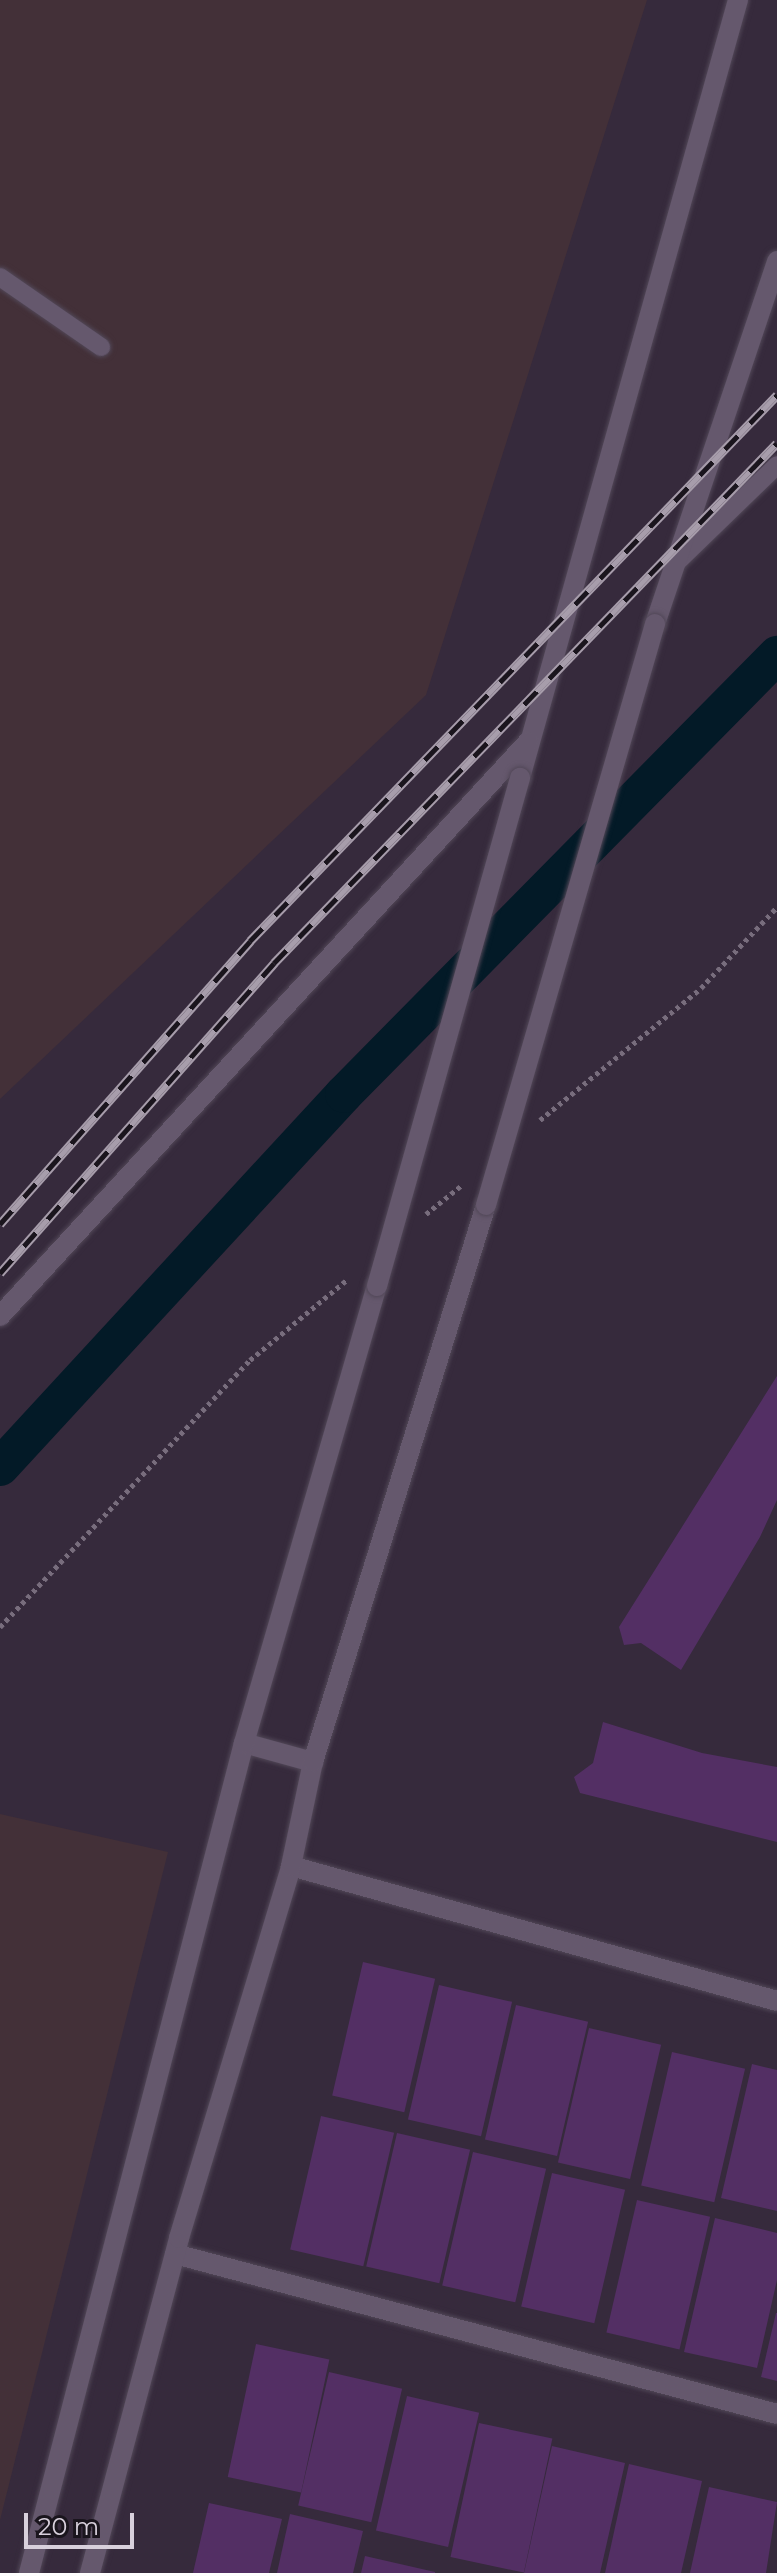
<!DOCTYPE html>
<html>
<head>
<meta charset="utf-8">
<style>
	body { margin:0 }
	#map { position:relative; width:777px; height:2573px; overflow:hidden; background:#362a3c; font-family:Montserrat,sans-serif }
	div>[style] { position:absolute }
	[style*='--x'] { left:calc(var(--x)*1px); top:calc(var(--y)*1px); width:calc(var(--w)*1px); rotate:calc(var(--a)*1deg) }
	.industrial>* { inset:0; background:#433038 }
	.canal>* { height:38px; margin:-19px; padding:0 19px; transform-origin:19px; border-radius:19px; background:#031a27 }
	.building>* { inset:0; background:#532f64; transform-origin:0 0 }
	.path>* { height:5px; margin-top:-2.5px; transform-origin:0; background:repeating-linear-gradient(90deg,#786d7d 0 4px,transparent 0 8px) }
	.roads { filter:drop-shadow(0 0 2px #514757) drop-shadow(0 0 2px #514757) }
	.service>* { height:18px; margin:-9px; padding:0 9px; transform-origin:9px; border-radius:9px; background:#65586d }
	.minor>* { height:20px; margin:-10px; padding:0 10px; transform-origin:10px; border-radius:10px; background:#65586d }
	.tertiary>* { height:20px; margin:-10px; padding:0 10px; transform-origin:10px; border-radius:10px; background:#65586d }
	.rail>* { height:9px; margin-top:-4.5px; transform-origin:0; background:repeating-linear-gradient(90deg,#1a151d 0 18px,#a79dab 0 36px); box-sizing:border-box; border-block:2px solid #a79dab }
	.bridges { filter:drop-shadow(0 0 2px #514757) drop-shadow(0 0 2px #514757) }
	.tertiary-bridge>* { height:20px; margin:-10px; padding:0 10px; transform-origin:10px; border-radius:10px; background:#65586d }
	span { translate:-50% -50%; white-space:nowrap; text-align:center; line-height:1.15; -webkit-text-stroke:7px #1a151d; paint-order:stroke }
	.scale { position:absolute; left:24px; top:2513px; width:110px; height:36px; box-sizing:border-box; border:4px solid #d8d0dc; border-top:0; padding-left:10px; font-size:24px; line-height:28px; white-space:nowrap; color:#d8d0dc; -webkit-text-stroke:6px #1a151d; paint-order:stroke }
</style>
</head>
<body>
<div id="map">
	<div class="industrial">
		<i style="clip-path:polygon(0 0,647px 0,426px 695px,0 1099px)"></i>
		<i style="clip-path:polygon(0 1814px,168px 1852px,0 2520px)"></i>
	</div>
	<div class="canal">
		<i style="--x:0;--y:1467;--w:507;--a:-47.32"></i>
		<i style="--x:344;--y:1094;--w:617;--a:-45.39"></i>
	</div>
	<div class="building">
		<i style="clip-path:polygon(777px 1376px,777px 1500px,760px 1537px,681px 1670px,641px 1643px,624px 1645px,619px 1627px)"></i>
		<i style="clip-path:polygon(603px 1722px,702px 1753px,777px 1767px,777px 1842px,580px 1793px,574px 1777px,593px 1763px)"></i>
		<i style="left:363px;top:1962px;width:74px;height:137px;rotate:13deg"></i>
		<i style="left:439px;top:1985px;width:75px;height:138px;rotate:13deg"></i>
		<i style="left:516px;top:2005px;width:74px;height:138px;rotate:13deg"></i>
		<i style="left:589px;top:2028px;width:74px;height:138px;rotate:13deg"></i>
		<i style="left:672px;top:2052px;width:75px;height:137px;rotate:13deg"></i>
		<i style="clip-path:polygon(752px 2064px,777px 2070px,777px 2211px,721px 2198px)"></i>
		<i style="left:321px;top:2116px;width:75px;height:137px;rotate:13deg"></i>
		<i style="left:397px;top:2133px;width:75px;height:137px;rotate:13deg"></i>
		<i style="left:473px;top:2152px;width:75px;height:137px;rotate:13deg"></i>
		<i style="left:552px;top:2173px;width:75px;height:137px;rotate:13deg"></i>
		<i style="left:637px;top:2200px;width:75px;height:136px;rotate:13deg"></i>
		<i style="clip-path:polygon(715px 2218px,777px 2233px,777px 2280px,757px 2368px,684px 2352px)"></i>
		<i style="clip-path:polygon(776px 2313px,777px 2313px,777px 2381px,761px 2377px)"></i>
		<i style="left:256px;top:2344px;width:75px;height:136px;rotate:12deg"></i>
		<i style="left:329px;top:2372px;width:75px;height:137px;rotate:13deg"></i>
		<i style="left:407px;top:2396px;width:74px;height:138px;rotate:13deg"></i>
		<i style="left:479px;top:2423px;width:75px;height:137px;rotate:12deg"></i>
		<i style="clip-path:polygon(552px 2446px,625px 2463px,600px 2573px,524px 2573px)"></i>
		<i style="clip-path:polygon(629px 2464px,702px 2481px,681px 2573px,605px 2573px)"></i>
		<i style="clip-path:polygon(709px 2487px,777px 2502px,766px 2573px,690px 2573px)"></i>
		<i style="clip-path:polygon(209px 2503px,282px 2519px,269px 2573px,193px 2573px)"></i>
		<i style="clip-path:polygon(290px 2514px,363px 2531px,353px 2573px,277px 2573px)"></i>
		<i style="clip-path:polygon(365px 2556px,435px 2572px,435px 2573px,361px 2573px)"></i>
	</div>
	<div class="path">
		<i style="--x:540;--y:1120;--w:208;--a:-39.3"></i>
		<i style="--x:701;--y:988;--w:111;--a:-46.8"></i>
		<i style="--x:426;--y:1214;--w:46;--a:-38.9"></i>
		<i style="--x:0;--y:1627;--w:366;--a:-46.9"></i>
		<i style="--x:250;--y:1360;--w:127;--a:-39.6"></i>
	</div>
	<div class="roads">
		<div class="service">
			<i style="--x:0;--y:277;--w:123;--a:34.7"></i>
			<i style="--x:675;--y:564;--w:142;--a:-44.1"></i>
		</div>
		<div class="minor">
			<i style="--x:291;--y:1866;--w:504;--a:15.52"></i>
			<i style="--x:175;--y:2254;--w:623;--a:14.88"></i>
		</div>
		<div class="tertiary">
			<i style="--x:655;--y:624;--w:383;--a:-71.4"></i>
			<i style="--x:520;--y:778;--w:808;--a:-74.35"></i>
			<i style="--x:0;--y:1316;--w:780;--a:-47.39"></i>
			<i style="--x:244;--y:1743;--w:72;--a:15.4"></i>
			<i style="--x:29;--y:2573;--w:857;--a:-75.48"></i>
			<i style="--x:244;--y:1743;--w:476;--a:-73.8"></i>
			<i style="--x:90;--y:2573;--w:347;--a:-75.1"></i>
			<i style="--x:179;--y:2238;--w:388;--a:-73.2"></i>
			<i style="--x:291;--y:1866;--w:106;--a:-78.1"></i>
			<i style="--x:313;--y:1762;--w:583;--a:-72.75"></i>
		</div>
	</div>
	<div class="rail">
		<i style="--x:0;--y:1224;--w:378;--a:-48.5"></i>
		<i style="--x:250;--y:941;--w:759;--a:-46.01"></i>
		<i style="--x:0;--y:1273;--w:414;--a:-48.5"></i>
		<i style="--x:274;--y:963;--w:723;--a:-45.95"></i>
	</div>
	<div class="bridges">
		<div class="tertiary-bridge">
			<i style="--x:486;--y:1205;--w:605;--a:-73.78"></i>
			<i style="--x:377;--y:1286;--w:528;--a:-74.28"></i>
		</div>
	</div>
	<div class="scale">20 m</div>
</div>
</body>
</html>
